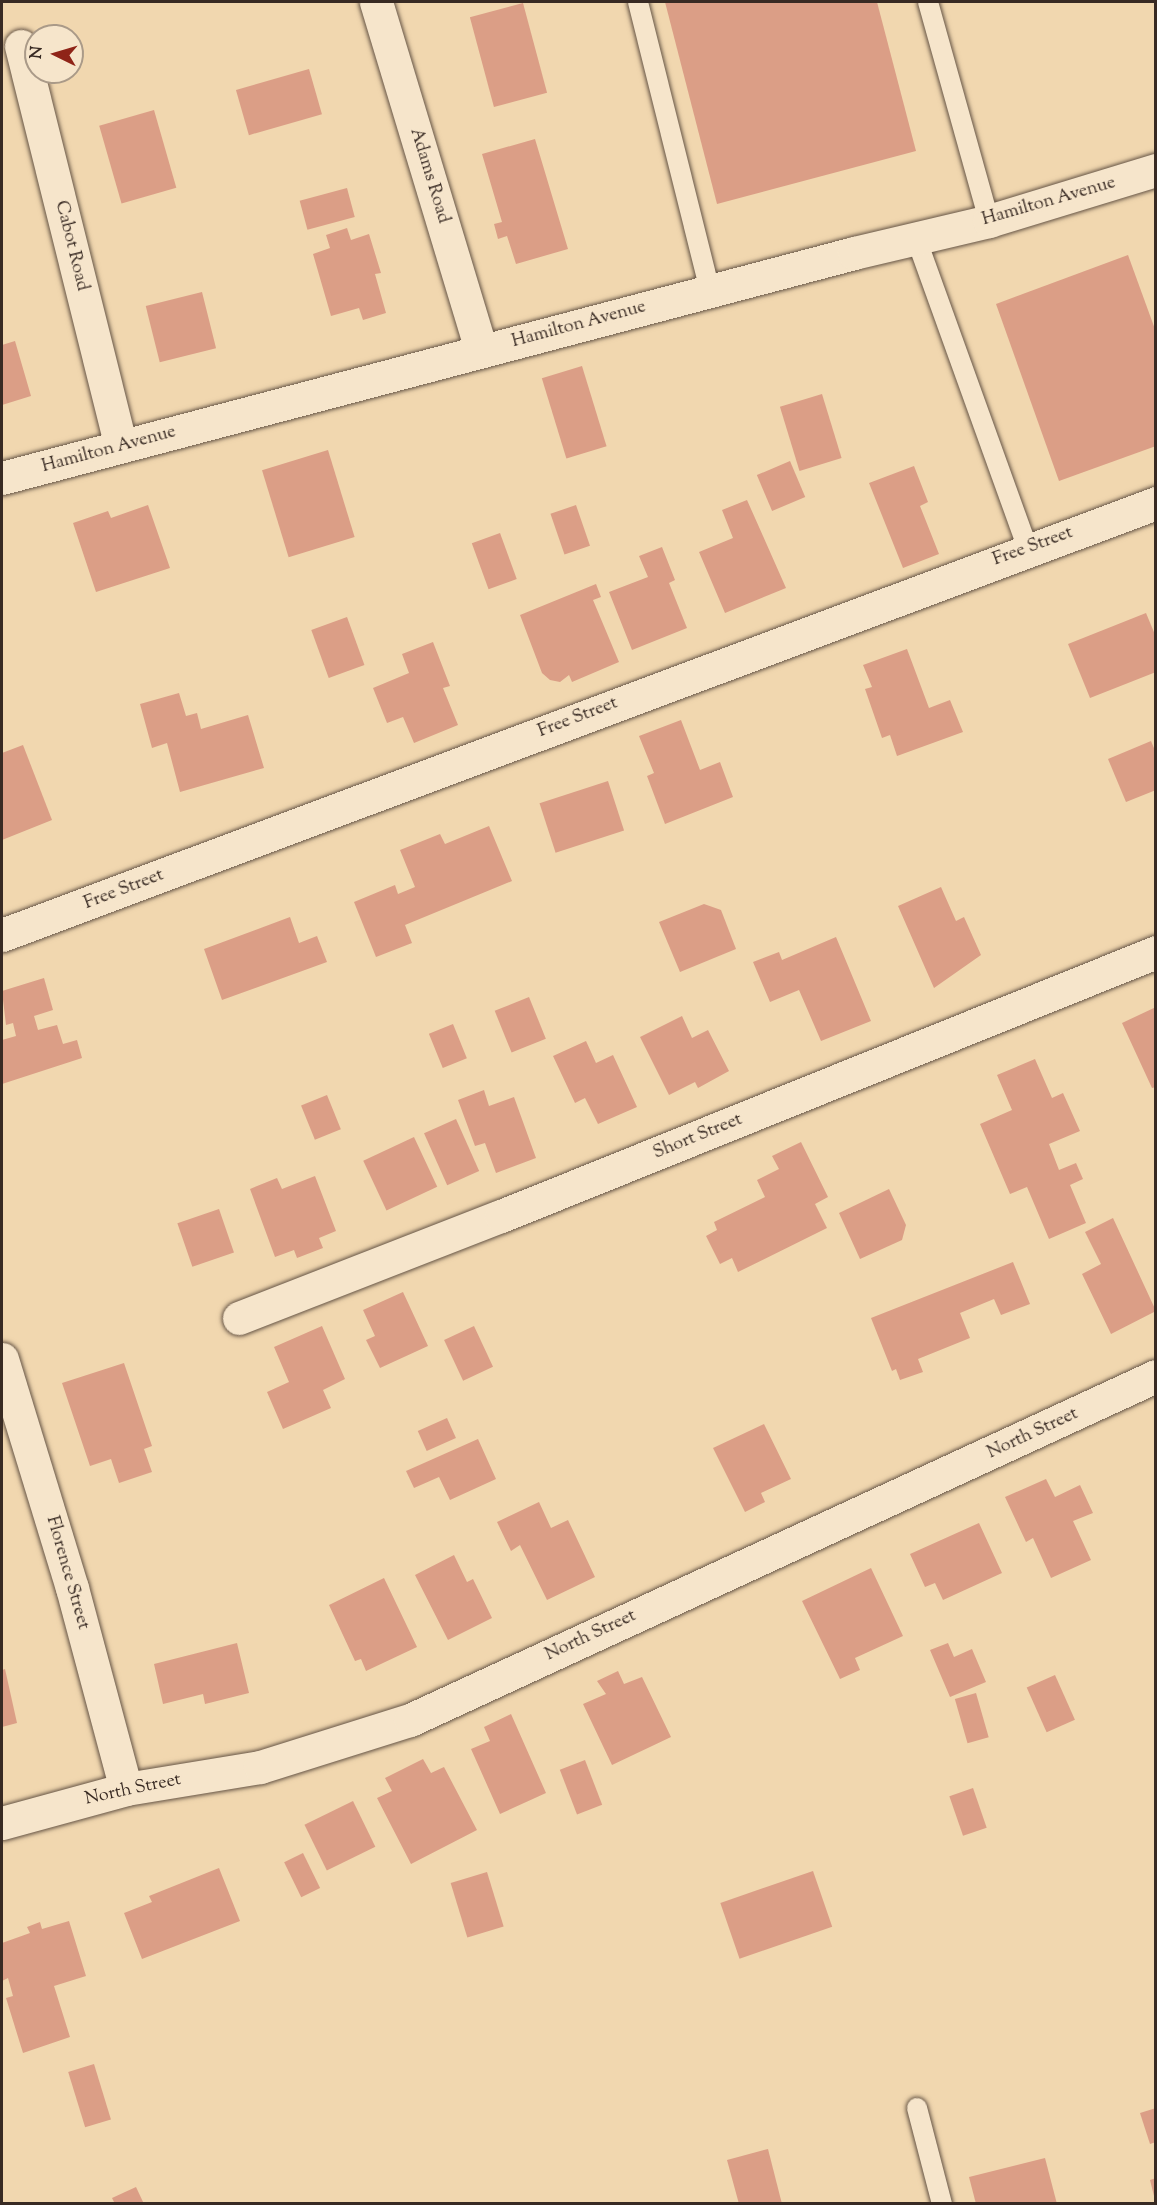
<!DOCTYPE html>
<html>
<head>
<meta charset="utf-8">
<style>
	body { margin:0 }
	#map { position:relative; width:1157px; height:2205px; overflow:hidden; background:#f1d7af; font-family:"Sorts Mill Goudy",serif }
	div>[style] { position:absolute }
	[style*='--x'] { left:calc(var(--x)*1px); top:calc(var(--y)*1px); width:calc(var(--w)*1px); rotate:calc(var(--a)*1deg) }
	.building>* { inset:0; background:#db9e86; transform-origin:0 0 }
	.roads { filter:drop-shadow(0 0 2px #665546) drop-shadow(0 0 2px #665546) }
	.lane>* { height:20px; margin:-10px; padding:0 10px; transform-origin:10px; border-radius:10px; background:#f6e5cb }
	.street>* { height:33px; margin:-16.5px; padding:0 16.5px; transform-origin:16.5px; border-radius:16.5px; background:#f6e5cb }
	span { translate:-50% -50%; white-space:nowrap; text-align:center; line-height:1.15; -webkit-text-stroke:4.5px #f6e5cb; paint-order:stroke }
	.street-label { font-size:18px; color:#382a23 }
	.frame { position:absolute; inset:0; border:3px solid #382a23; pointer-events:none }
	.north { position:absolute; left:24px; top:24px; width:60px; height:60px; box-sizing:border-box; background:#f6e5cb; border:2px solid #aa9a88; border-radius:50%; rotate:275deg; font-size:16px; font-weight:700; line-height:24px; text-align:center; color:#382a23 }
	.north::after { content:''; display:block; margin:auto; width:21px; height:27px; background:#8f2418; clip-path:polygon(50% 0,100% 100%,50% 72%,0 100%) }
</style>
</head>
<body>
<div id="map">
	<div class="building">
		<i style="clip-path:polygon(665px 2px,877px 2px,916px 151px,717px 204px)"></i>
		<i style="left:523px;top:3px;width:93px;height:55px;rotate:75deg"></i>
		<i style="left:309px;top:69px;width:47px;height:76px;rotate:74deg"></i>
		<i style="left:154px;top:110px;width:81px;height:57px;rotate:74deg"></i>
		<i style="clip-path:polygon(535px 139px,568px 249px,516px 264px,507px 236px,498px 239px,494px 224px,502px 222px,482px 154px)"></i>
		<i style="left:347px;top:188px;width:30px;height:49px;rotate:75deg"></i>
		<i style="clip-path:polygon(347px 228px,351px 240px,369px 234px,381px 273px,375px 274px,386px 313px,363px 320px,359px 308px,331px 316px,313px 254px,330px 248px,326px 235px)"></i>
		<i style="clip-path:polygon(1128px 255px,1156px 332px,1156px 446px,1059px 481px,996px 304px)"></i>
		<i style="left:202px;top:292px;width:58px;height:58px;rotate:76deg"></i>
		<i style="clip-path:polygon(15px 341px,31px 396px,2px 405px,2px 345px)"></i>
		<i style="left:582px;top:366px;width:84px;height:42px;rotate:73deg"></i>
		<i style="left:822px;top:394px;width:67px;height:44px;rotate:73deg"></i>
		<i style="left:328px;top:450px;width:91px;height:69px;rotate:73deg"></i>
		<i style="left:790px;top:461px;width:39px;height:36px;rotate:67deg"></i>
		<i style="clip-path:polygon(914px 466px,928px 502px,920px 506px,939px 554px,903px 568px,869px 483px)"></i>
		<i style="clip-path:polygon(747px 500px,786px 588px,725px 613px,699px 552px,733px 538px,722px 510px)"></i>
		<i style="clip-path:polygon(148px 505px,170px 568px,96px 592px,73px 523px,108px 511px,111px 518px)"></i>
		<i style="left:576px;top:505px;width:43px;height:27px;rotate:71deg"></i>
		<i style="left:500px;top:533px;width:49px;height:30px;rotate:70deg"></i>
		<i style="clip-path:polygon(662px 547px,675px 580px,669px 583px,687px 628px,632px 650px,609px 592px,648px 577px,639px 556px)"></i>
		<i style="clip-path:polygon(596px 584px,601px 597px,593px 600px,619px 662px,572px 682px,569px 675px,560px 682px,550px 680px,542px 673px,520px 615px)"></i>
		<i style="clip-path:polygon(1146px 613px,1156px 637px,1156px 672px,1090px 698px,1068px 644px)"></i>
		<i style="left:347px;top:617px;width:51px;height:38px;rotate:70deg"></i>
		<i style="clip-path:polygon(433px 642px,450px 686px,443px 688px,458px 725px,414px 743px,403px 717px,387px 723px,373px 688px,409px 673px,402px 654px)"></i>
		<i style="clip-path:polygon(907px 649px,929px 708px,950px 700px,963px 732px,897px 756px,890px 735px,882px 738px,865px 689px,872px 687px,863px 665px)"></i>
		<i style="clip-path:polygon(179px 693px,186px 716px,197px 713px,201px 729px,248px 715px,264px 768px,180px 792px,167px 743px,152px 748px,140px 704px)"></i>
		<i style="clip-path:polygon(681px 720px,700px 770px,720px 762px,733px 797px,665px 824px,647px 776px,654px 773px,639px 736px)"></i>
		<i style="clip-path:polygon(1151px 741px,1156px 753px,1156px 790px,1126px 802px,1108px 759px)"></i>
		<i style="clip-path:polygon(23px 745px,52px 820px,2px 840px,2px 753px)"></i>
		<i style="left:608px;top:781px;width:52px;height:72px;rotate:72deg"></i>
		<i style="clip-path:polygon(489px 826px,512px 881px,405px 925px,412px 943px,376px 957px,354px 902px,395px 885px,398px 894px,415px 887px,400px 850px,440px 834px,445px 844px)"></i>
		<i style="clip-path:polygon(941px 887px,956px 921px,964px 917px,981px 955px,934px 988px,898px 906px)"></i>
		<i style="clip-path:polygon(704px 904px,721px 910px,736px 949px,680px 972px,659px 922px)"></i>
		<i style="clip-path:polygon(290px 917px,299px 943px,317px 936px,327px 962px,222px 1000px,204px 949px)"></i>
		<i style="clip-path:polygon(836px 937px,871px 1021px,821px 1041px,799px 990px,770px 1002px,753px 962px,779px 952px,782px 960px)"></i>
		<i style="clip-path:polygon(44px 978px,53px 1010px,34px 1016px,38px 1030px,57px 1025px,63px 1044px,77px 1040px,82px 1058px,2px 1084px,2px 1040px,16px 1036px,13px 1023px,6px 1025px,2px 991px)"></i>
		<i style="left:529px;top:997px;width:45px;height:37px;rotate:68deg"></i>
		<i style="clip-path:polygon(1156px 1007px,1156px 1087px,1152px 1088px,1122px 1023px)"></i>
		<i style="clip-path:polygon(682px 1016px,692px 1038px,708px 1030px,729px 1071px,698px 1088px,695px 1082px,669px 1095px,640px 1037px)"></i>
		<i style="left:453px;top:1024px;width:37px;height:26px;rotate:68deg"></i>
		<i style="clip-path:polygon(586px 1041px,596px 1063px,613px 1055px,637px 1107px,598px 1124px,585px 1098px,575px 1103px,553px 1056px)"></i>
		<i style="clip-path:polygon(1035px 1059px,1052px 1098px,1063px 1093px,1080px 1131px,1049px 1144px,1059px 1170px,1076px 1163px,1083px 1179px,1070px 1185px,1086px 1223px,1049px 1239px,1027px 1187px,1010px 1194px,980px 1124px,1012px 1110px,997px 1075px)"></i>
		<i style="clip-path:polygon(484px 1090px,489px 1106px,514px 1097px,536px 1158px,496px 1173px,485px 1143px,475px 1146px,458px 1100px)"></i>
		<i style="left:327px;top:1095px;width:37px;height:28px;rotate:68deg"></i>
		<i style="left:456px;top:1119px;width:57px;height:35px;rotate:66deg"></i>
		<i style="left:414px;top:1137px;width:55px;height:56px;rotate:65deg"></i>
		<i style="clip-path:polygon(801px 1142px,828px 1197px,815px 1204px,827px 1228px,738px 1272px,732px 1258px,720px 1264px,706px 1236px,717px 1230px,714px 1222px,765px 1197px,757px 1180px,779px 1169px,772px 1156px)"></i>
		<i style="clip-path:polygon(315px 1176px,336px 1231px,319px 1238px,323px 1248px,297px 1258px,294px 1250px,275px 1257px,250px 1189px,277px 1178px,282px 1189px)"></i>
		<i style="clip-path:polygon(889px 1189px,906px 1225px,902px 1240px,860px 1259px,839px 1213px)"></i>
		<i style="left:219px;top:1209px;width:46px;height:44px;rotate:71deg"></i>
		<i style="clip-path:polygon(1113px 1218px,1156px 1311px,1111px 1334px,1082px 1274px,1101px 1264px,1085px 1232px)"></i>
		<i style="clip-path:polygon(1013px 1262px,1030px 1304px,1001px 1315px,994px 1299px,960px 1313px,970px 1338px,918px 1359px,923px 1372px,900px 1380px,896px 1369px,892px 1371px,871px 1318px)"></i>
		<i style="clip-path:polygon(403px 1292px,428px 1346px,380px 1368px,366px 1340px,375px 1336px,363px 1310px)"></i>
		<i style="clip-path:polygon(322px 1326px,345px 1379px,323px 1390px,331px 1408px,283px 1429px,267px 1392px,289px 1382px,274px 1347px)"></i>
		<i style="left:474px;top:1326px;width:45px;height:33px;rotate:65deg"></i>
		<i style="clip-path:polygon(124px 1363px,152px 1446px,144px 1449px,152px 1472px,119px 1483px,111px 1459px,90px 1466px,62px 1383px)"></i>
		<i style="left:447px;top:1418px;width:22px;height:32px;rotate:66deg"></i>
		<i style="clip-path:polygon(764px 1424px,791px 1479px,761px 1493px,765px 1502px,745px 1512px,713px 1448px)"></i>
		<i style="clip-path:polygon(478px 1439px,496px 1479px,450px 1500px,439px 1477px,414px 1488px,406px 1471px)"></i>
		<i style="clip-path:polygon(1046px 1479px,1055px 1497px,1080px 1485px,1093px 1513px,1073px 1521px,1091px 1560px,1051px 1578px,1033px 1538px,1026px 1542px,1005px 1497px)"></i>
		<i style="clip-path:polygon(539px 1502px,551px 1528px,568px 1520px,595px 1577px,547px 1600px,520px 1545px,511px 1551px,497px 1522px)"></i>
		<i style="clip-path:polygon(979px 1523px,1002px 1573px,943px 1600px,935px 1583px,925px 1587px,910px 1554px)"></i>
		<i style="clip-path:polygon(454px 1555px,467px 1582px,473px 1579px,492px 1618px,448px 1640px,415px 1575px)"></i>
		<i style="clip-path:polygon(871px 1568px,903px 1636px,855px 1658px,860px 1670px,840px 1679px,802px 1601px)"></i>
		<i style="clip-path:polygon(384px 1578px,417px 1647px,366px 1671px,361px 1659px,355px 1661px,329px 1605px)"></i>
		<i style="clip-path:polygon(237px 1643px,249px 1693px,205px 1704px,203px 1694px,163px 1704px,154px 1664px)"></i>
		<i style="clip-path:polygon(948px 1643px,954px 1657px,972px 1649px,986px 1682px,950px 1697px,930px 1650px)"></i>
		<i style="clip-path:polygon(5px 1669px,17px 1723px,2px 1727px,2px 1670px)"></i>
		<i style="clip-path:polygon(618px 1671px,624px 1684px,642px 1677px,671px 1737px,612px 1765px,583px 1704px,606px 1694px,597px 1681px)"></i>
		<i style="left:1055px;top:1675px;width:49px;height:31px;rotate:66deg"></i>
		<i style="left:976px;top:1693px;width:46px;height:22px;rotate:74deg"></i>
		<i style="clip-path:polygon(511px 1714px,546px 1793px,500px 1814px,471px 1749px,490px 1741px,484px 1727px)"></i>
		<i style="clip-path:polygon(423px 1759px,431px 1773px,444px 1767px,477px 1830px,411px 1864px,377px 1798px,392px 1791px,385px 1778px)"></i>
		<i style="left:585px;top:1760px;width:48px;height:27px;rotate:69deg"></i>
		<i style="left:973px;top:1788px;width:42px;height:25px;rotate:71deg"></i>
		<i style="left:353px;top:1801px;width:51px;height:54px;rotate:64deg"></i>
		<i style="left:303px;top:1853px;width:39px;height:21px;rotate:64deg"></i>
		<i style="clip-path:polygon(219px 1868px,240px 1921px,142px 1959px,124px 1913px,152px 1902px,149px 1896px)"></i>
		<i style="left:813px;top:1871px;width:59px;height:98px;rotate:71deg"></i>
		<i style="left:487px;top:1872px;width:57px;height:38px;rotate:73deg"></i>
		<i style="clip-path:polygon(69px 1921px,86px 1976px,54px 1986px,70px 2037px,23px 2053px,6px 1998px,13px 1996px,8px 1978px,2px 1981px,2px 1943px,30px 1933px,27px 1927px,40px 1922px,42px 1929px)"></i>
		<i style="left:94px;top:2064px;width:58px;height:27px;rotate:73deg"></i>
		<i style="clip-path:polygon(1156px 2108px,1156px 2142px,1150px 2144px,1140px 2113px)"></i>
		<i style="clip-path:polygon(768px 2149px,782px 2204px,739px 2204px,727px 2160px)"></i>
		<i style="clip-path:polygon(1045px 2158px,1057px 2204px,976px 2204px,969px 2177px)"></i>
		<i style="clip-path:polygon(1156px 2178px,1156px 2200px,1155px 2200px,1150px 2180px)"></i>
		<i style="clip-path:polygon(136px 2187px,144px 2204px,115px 2204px,112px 2198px)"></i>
	</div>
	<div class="roads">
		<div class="lane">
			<i style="--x:638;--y:2;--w:298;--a:76"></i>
			<i style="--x:928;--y:2;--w:227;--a:74.4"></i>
			<i style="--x:916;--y:238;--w:331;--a:70.2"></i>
			<i style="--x:917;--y:2108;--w:99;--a:75.4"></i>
		</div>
		<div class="street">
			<i style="--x:376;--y:2;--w:363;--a:73.2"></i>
			<i style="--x:21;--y:46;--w:412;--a:76"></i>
			<i style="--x:2;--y:478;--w:881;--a:-14.79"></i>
			<i style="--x:854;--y:253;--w:139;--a:-13.3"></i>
			<i style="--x:989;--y:221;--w:175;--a:-17"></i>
			<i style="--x:2;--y:935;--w:1232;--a:-20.52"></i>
			<i style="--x:239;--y:1318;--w:281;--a:-21.3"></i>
			<i style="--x:501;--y:1216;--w:706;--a:-21.95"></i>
			<i style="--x:2;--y:1359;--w:239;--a:73"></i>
			<i style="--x:72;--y:1588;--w:208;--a:75"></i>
			<i style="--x:2;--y:1823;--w:129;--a:-15.3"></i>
			<i style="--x:126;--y:1789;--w:136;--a:-9.3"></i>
			<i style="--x:260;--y:1767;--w:157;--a:-17.4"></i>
			<i style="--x:410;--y:1720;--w:821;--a:-24.76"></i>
		</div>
	</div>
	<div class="street-label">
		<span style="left:429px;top:176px;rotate:73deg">Adams Road</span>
		<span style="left:1049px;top:202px;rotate:-16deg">Hamilton Avenue</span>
		<span style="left:71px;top:246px;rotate:76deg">Cabot Road</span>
		<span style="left:579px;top:325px;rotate:-15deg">Hamilton Avenue</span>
		<span style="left:109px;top:450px;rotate:-15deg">Hamilton Avenue</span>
		<span style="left:1033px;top:547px;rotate:-20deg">Free Street</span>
		<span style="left:578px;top:718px;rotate:-21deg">Free Street</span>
		<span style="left:124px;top:890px;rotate:-21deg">Free Street</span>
		<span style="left:698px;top:1137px;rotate:-22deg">Short Street</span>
		<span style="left:1033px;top:1434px;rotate:-25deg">North Street</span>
		<span style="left:67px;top:1573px;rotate:74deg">Florence Street</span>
		<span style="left:591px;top:1636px;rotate:-25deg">North Street</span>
		<span style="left:133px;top:1790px;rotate:-12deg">North Street</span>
	</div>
	<div class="frame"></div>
	<div class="north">N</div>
</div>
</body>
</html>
